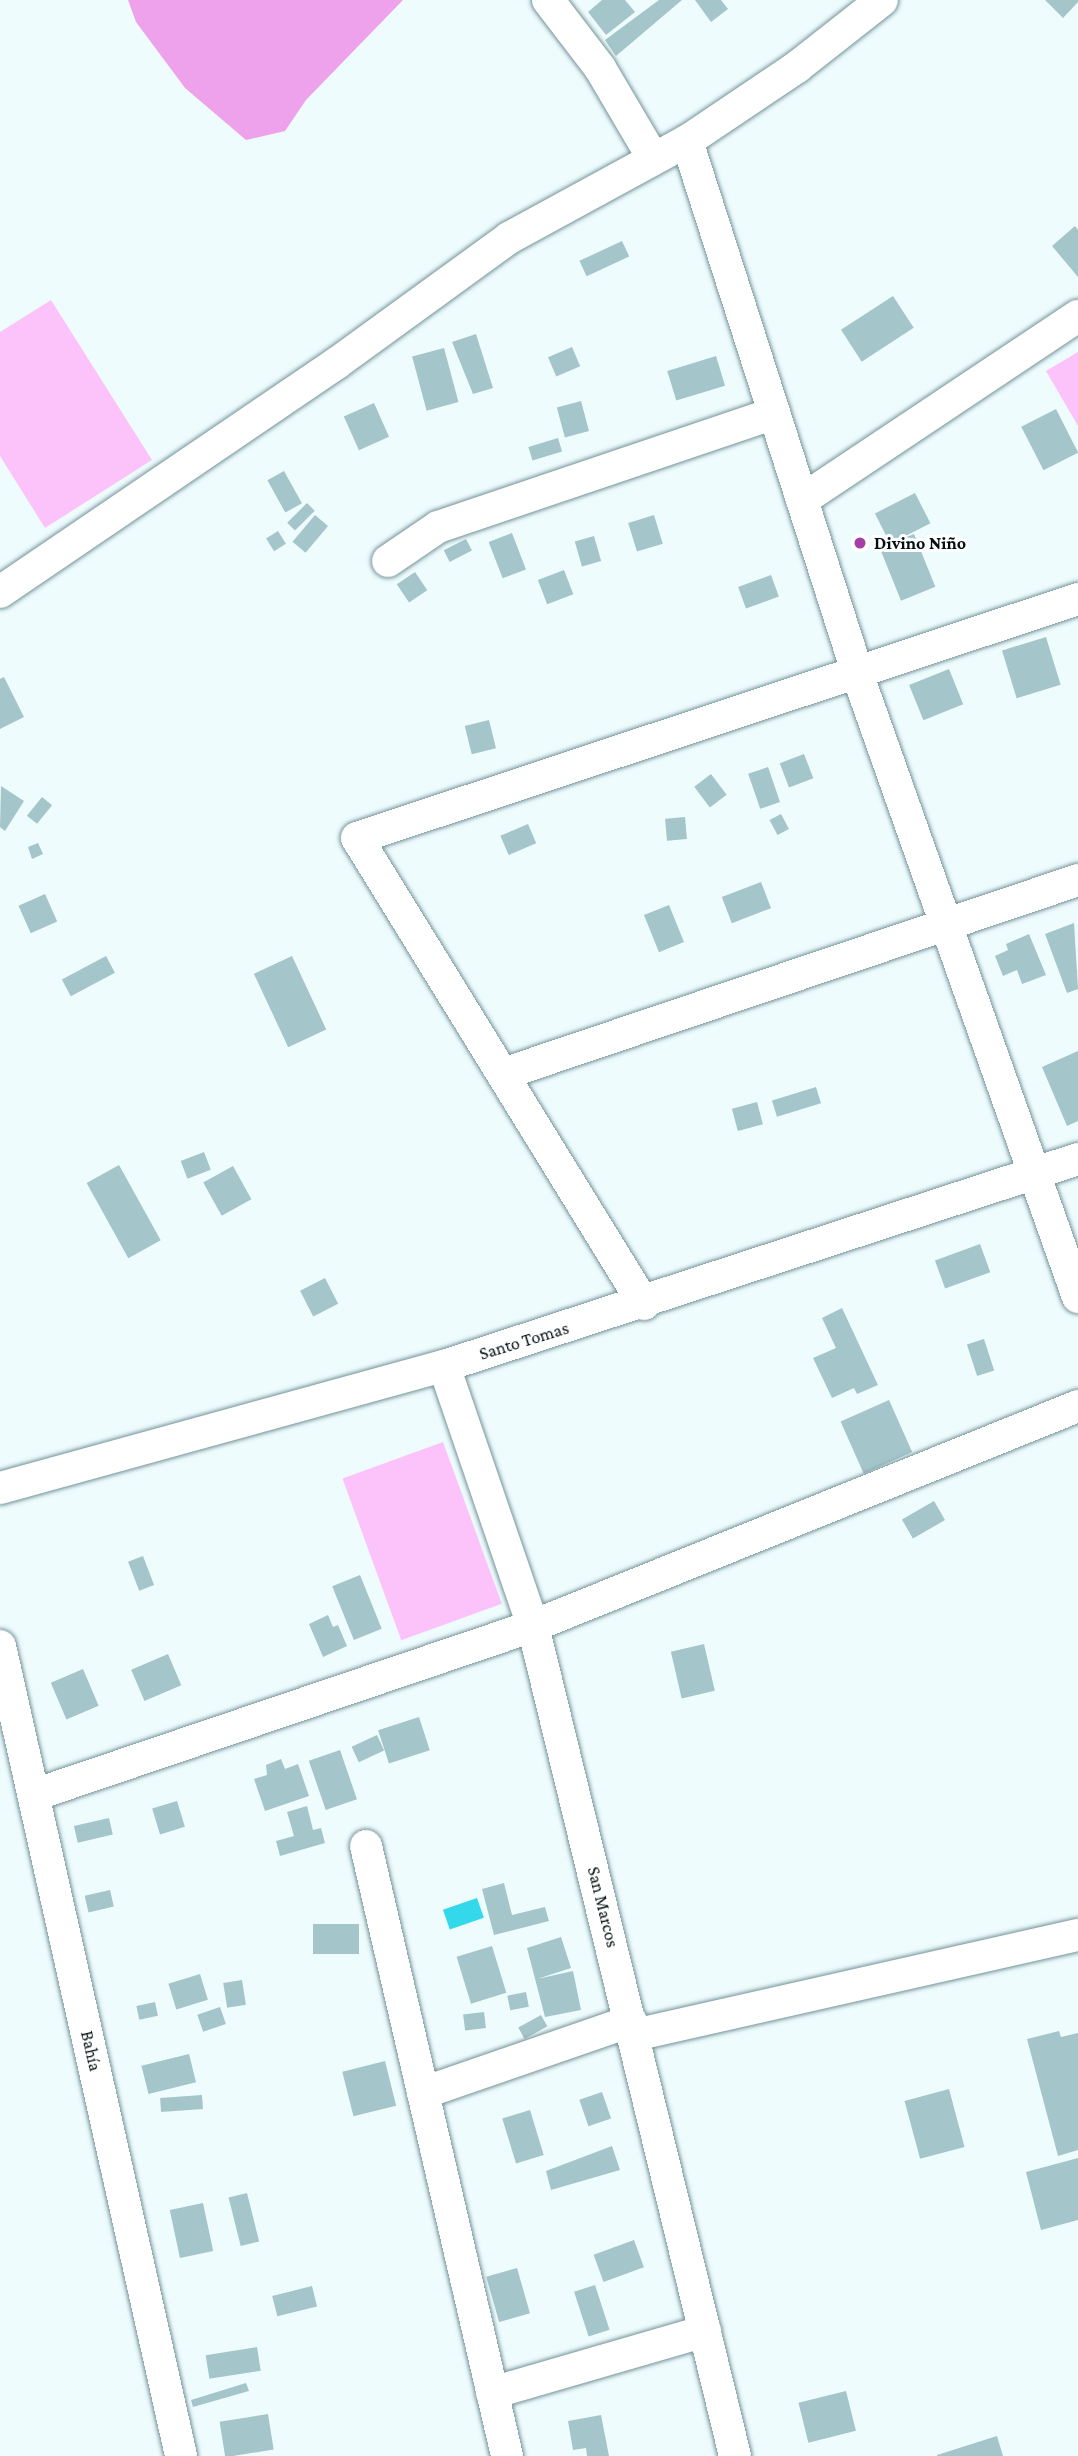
<!DOCTYPE html>
<html>
<head>
<meta charset="utf-8">
<style>
	body { margin:0 }
	#map { position:relative; width:1078px; height:2456px; overflow:hidden; background:#effcfe; font-family:"Crimson Pro",serif }
	div>[style] { position:absolute }
	[style*='--x'] { left:calc(var(--x)*1px); top:calc(var(--y)*1px); width:calc(var(--w)*1px); rotate:calc(var(--a)*1deg) }
	.green>* { inset:0; background:#fcc3fa; transform-origin:0 0 }
	.forest>* { inset:0; background:#eda2eb }
	.water>* { inset:0; background:#33d8ea; transform-origin:0 0 }
	.building>* { inset:0; background:#a4c5c9; transform-origin:0 0 }
	.roads { filter:drop-shadow(0 0 2px #739398) drop-shadow(0 0 2px #739398) }
	.minor>* { height:32px; margin:-16px; padding:0 16px; transform-origin:16px; border-radius:16px; background:#fff }
	.dots>* { width:19px; height:19px; translate:-50% -50%; box-sizing:border-box; border:4px solid #fff; border-radius:50% }
	span { translate:-50% -50%; white-space:nowrap; text-align:center; line-height:1.15; -webkit-text-stroke:6px #fff; paint-order:stroke }
	.poi-label { font-size:18px; color:#040f10; font-weight:700 }
	.left { translate:0 -50%; text-align:left }
	.street-label { font-size:18px; color:#040f10 }
</style>
</head>
<body>
<div id="map">
	<div class="green">
		<i style="clip-path:polygon(51px 300px,152px 460px,45px 528px,0 456px,0 332px)"></i>
		<i style="clip-path:polygon(1078px 352px,1078px 426px,1046px 371px)"></i>
		<i style="left:443px;top:1442px;width:172px;height:107px;rotate:70deg"></i>
	</div>
	<div class="forest">
		<i style="clip-path:polygon(128px 0,403px 0,306px 100px,285px 131px,246px 140px,185px 88px,136px 22px)"></i>
	</div>
	<div class="water">
		<i style="left:477px;top:1898px;width:21px;height:36px;rotate:71deg"></i>
	</div>
	<div class="building">
		<i style="clip-path:polygon(602px 0,625px 0,635px 12px,606px 35px,588px 12px)"></i>
		<i style="clip-path:polygon(659px 0,682px 0,616px 56px,605px 40px)"></i>
		<i style="clip-path:polygon(695px 0,721px 0,728px 9px,711px 22px)"></i>
		<i style="clip-path:polygon(1045px 0,1078px 0,1078px 2px,1063px 18px)"></i>
		<i style="clip-path:polygon(1075px 226px,1078px 230px,1078px 277px,1052px 246px)"></i>
		<i style="left:622px;top:241px;width:17px;height:47px;rotate:65deg"></i>
		<i style="left:893px;top:296px;width:38px;height:62px;rotate:57deg"></i>
		<i style="clip-path:polygon(476px 334px,493px 388px,473px 394px,452px 342px)"></i>
		<i style="left:572px;top:347px;width:21px;height:26px;rotate:67deg"></i>
		<i style="left:444px;top:348px;width:56px;height:33px;rotate:75deg"></i>
		<i style="left:716px;top:356px;width:31px;height:51px;rotate:73deg"></i>
		<i style="left:581px;top:401px;width:31px;height:25px;rotate:75deg"></i>
		<i style="left:374px;top:403px;width:37px;height:33px;rotate:66deg"></i>
		<i style="left:1056px;top:409px;width:49px;height:39px;rotate:63deg"></i>
		<i style="left:558px;top:438px;width:14px;height:31px;rotate:73deg"></i>
		<i style="left:284px;top:471px;width:37px;height:19px;rotate:61deg"></i>
		<i style="left:915px;top:493px;width:34px;height:45px;rotate:63deg"></i>
		<i style="left:307px;top:503px;width:11px;height:28px;rotate:45deg"></i>
		<i style="left:315px;top:515px;width:17px;height:35px;rotate:40deg"></i>
		<i style="left:654px;top:515px;width:30px;height:27px;rotate:73deg"></i>
		<i style="left:278px;top:531px;width:15px;height:14px;rotate:58deg"></i>
		<i style="left:512px;top:533px;width:39px;height:25px;rotate:69deg"></i>
		<i style="left:914px;top:534px;width:57px;height:37px;rotate:68deg"></i>
		<i style="left:594px;top:536px;width:26px;height:20px;rotate:74deg"></i>
		<i style="left:466px;top:539px;width:13px;height:25px;rotate:63deg"></i>
		<i style="left:564px;top:570px;width:26px;height:28px;rotate:69deg"></i>
		<i style="left:415px;top:572px;width:22px;height:22px;rotate:56deg"></i>
		<i style="left:771px;top:575px;width:23px;height:35px;rotate:70deg"></i>
		<i style="left:1046px;top:637px;width:50px;height:46px;rotate:73deg"></i>
		<i style="left:949px;top:669px;width:38px;height:43px;rotate:68deg"></i>
		<i style="clip-path:polygon(4px 677px,24px 717px,0 729px,0 679px)"></i>
		<i style="left:489px;top:720px;width:29px;height:25px;rotate:76deg"></i>
		<i style="left:804px;top:754px;width:26px;height:26px;rotate:69deg"></i>
		<i style="left:768px;top:767px;width:37px;height:21px;rotate:71deg"></i>
		<i style="left:711px;top:774px;width:26px;height:21px;rotate:53deg"></i>
		<i style="clip-path:polygon(1px 786px,24px 801px,5px 831px,0 827px)"></i>
		<i style="left:42px;top:797px;width:13px;height:24px;rotate:39deg"></i>
		<i style="left:781px;top:814px;width:17px;height:13px;rotate:62deg"></i>
		<i style="left:685px;top:817px;width:22px;height:20px;rotate:85deg"></i>
		<i style="left:528px;top:824px;width:21px;height:30px;rotate:67deg"></i>
		<i style="clip-path:polygon(38px 843px,43px 854px,32px 859px,28px 847px)"></i>
		<i style="left:761px;top:882px;width:28px;height:42px;rotate:69deg"></i>
		<i style="left:45px;top:894px;width:30px;height:29px;rotate:66deg"></i>
		<i style="left:669px;top:905px;width:40px;height:27px;rotate:68deg"></i>
		<i style="clip-path:polygon(1074px 923px,1078px 989px,1067px 993px,1045px 934px)"></i>
		<i style="clip-path:polygon(1029px 934px,1046px 975px,1022px 984px,1017px 970px,1003px 976px,995px 956px,1008px 950px,1006px 944px)"></i>
		<i style="left:106px;top:956px;width:19px;height:50px;rotate:62deg"></i>
		<i style="left:292px;top:956px;width:81px;height:42px;rotate:65deg"></i>
		<i style="clip-path:polygon(1078px 1051px,1078px 1121px,1067px 1126px,1042px 1067px)"></i>
		<i style="left:816px;top:1087px;width:17px;height:46px;rotate:73deg"></i>
		<i style="left:757px;top:1102px;width:23px;height:26px;rotate:75deg"></i>
		<i style="left:204px;top:1152px;width:19px;height:25px;rotate:69deg"></i>
		<i style="left:119px;top:1165px;width:86px;height:37px;rotate:61deg"></i>
		<i style="left:233px;top:1166px;width:38px;height:34px;rotate:61deg"></i>
		<i style="left:980px;top:1244px;width:30px;height:48px;rotate:70deg"></i>
		<i style="left:325px;top:1278px;width:29px;height:28px;rotate:63deg"></i>
		<i style="clip-path:polygon(842px 1308px,878px 1385px,857px 1394px,854px 1388px,832px 1398px,813px 1358px,836px 1348px,822px 1318px)"></i>
		<i style="left:984px;top:1339px;width:33px;height:18px;rotate:72deg"></i>
		<i style="left:889px;top:1400px;width:57px;height:53px;rotate:66deg"></i>
		<i style="left:934px;top:1501px;width:22px;height:37px;rotate:60deg"></i>
		<i style="left:143px;top:1556px;width:31px;height:16px;rotate:69deg"></i>
		<i style="left:360px;top:1575px;width:58px;height:30px;rotate:68deg"></i>
		<i style="clip-path:polygon(328px 1615px,333px 1627px,338px 1625px,347px 1646px,323px 1657px,309px 1624px)"></i>
		<i style="left:704px;top:1644px;width:48px;height:34px;rotate:77deg"></i>
		<i style="left:168px;top:1654px;width:34px;height:40px;rotate:67deg"></i>
		<i style="left:83px;top:1669px;width:40px;height:35px;rotate:67deg"></i>
		<i style="left:419px;top:1717px;width:35px;height:43px;rotate:72deg"></i>
		<i style="left:377px;top:1735px;width:17px;height:28px;rotate:65deg"></i>
		<i style="left:340px;top:1750px;width:52px;height:33px;rotate:71deg"></i>
		<i style="clip-path:polygon(281px 1759px,285px 1769px,298px 1764px,309px 1796px,265px 1811px,254px 1779px,267px 1775px,266px 1765px)"></i>
		<i style="left:177px;top:1801px;width:27px;height:26px;rotate:73deg"></i>
		<i style="clip-path:polygon(307px 1806px,313px 1830px,321px 1828px,325px 1843px,280px 1856px,276px 1841px,294px 1836px,287px 1812px)"></i>
		<i style="left:109px;top:1818px;width:17px;height:36px;rotate:77deg"></i>
		<i style="clip-path:polygon(504px 1883px,512px 1915px,545px 1907px,549px 1921px,494px 1935px,482px 1889px)"></i>
		<i style="left:110px;top:1890px;width:17px;height:26px;rotate:77deg"></i>
		<i style="left:313px;top:1924px;width:46px;height:30px"></i>
		<i style="clip-path:polygon(561px 1937px,571px 1968px,537px 1979px,573px 1971px,581px 2010px,545px 2017px,527px 1948px)"></i>
		<i style="left:492px;top:1946px;width:49px;height:37px;rotate:73deg"></i>
		<i style="left:200px;top:1974px;width:27px;height:33px;rotate:73deg"></i>
		<i style="left:242px;top:1980px;width:25px;height:19px;rotate:81deg"></i>
		<i style="left:526px;top:1992px;width:15px;height:19px;rotate:79deg"></i>
		<i style="left:155px;top:2002px;width:14px;height:19px;rotate:78deg"></i>
		<i style="left:220px;top:2007px;width:18px;height:24px;rotate:71deg"></i>
		<i style="left:484px;top:2012px;width:16px;height:21px;rotate:83deg"></i>
		<i style="left:541px;top:2015px;width:13px;height:26px;rotate:61deg"></i>
		<i style="clip-path:polygon(1059px 2031px,1061px 2037px,1078px 2033px,1078px 2150px,1058px 2156px,1027px 2039px)"></i>
		<i style="left:189px;top:2054px;width:29px;height:49px;rotate:76deg"></i>
		<i style="left:385px;top:2061px;width:46px;height:44px;rotate:76deg"></i>
		<i style="left:949px;top:2089px;width:60px;height:46px;rotate:75deg"></i>
		<i style="left:602px;top:2092px;width:28px;height:24px;rotate:71deg"></i>
		<i style="left:202px;top:2095px;width:14px;height:42px;rotate:86deg"></i>
		<i style="left:530px;top:2110px;width:47px;height:29px;rotate:73deg"></i>
		<i style="clip-path:polygon(612px 2146px,620px 2170px,551px 2190px,546px 2171px)"></i>
		<i style="clip-path:polygon(1078px 2158px,1078px 2220px,1041px 2230px,1026px 2172px)"></i>
		<i style="left:247px;top:2193px;width:50px;height:19px;rotate:76deg"></i>
		<i style="left:203px;top:2203px;width:49px;height:34px;rotate:78deg"></i>
		<i style="left:634px;top:2240px;width:29px;height:43px;rotate:70deg"></i>
		<i style="left:517px;top:2268px;width:47px;height:32px;rotate:74deg"></i>
		<i style="left:595px;top:2285px;width:47px;height:22px;rotate:72deg"></i>
		<i style="left:312px;top:2286px;width:21px;height:41px;rotate:76deg"></i>
		<i style="left:257px;top:2347px;width:24px;height:52px;rotate:81deg"></i>
		<i style="clip-path:polygon(246px 2383px,249px 2391px,193px 2407px,191px 2400px)"></i>
		<i style="left:846px;top:2391px;width:41px;height:49px;rotate:76deg"></i>
		<i style="left:268px;top:2414px;width:36px;height:49px;rotate:81deg"></i>
		<i style="clip-path:polygon(601px 2415px,609px 2456px,587px 2456px,586px 2448px,573px 2450px,568px 2421px)"></i>
		<i style="clip-path:polygon(997px 2436px,1003px 2456px,937px 2456px,937px 2455px)"></i>
	</div>
	<div class="roads">
		<div class="minor">
			<i style="--x:548;--y:0;--w:86;--a:52.6"></i>
			<i style="--x:600;--y:68;--w:104;--a:59.5"></i>
			<i style="--x:687;--y:141;--w:577;--a:72.23"></i>
			<i style="--x:863;--y:690;--w:644;--a:70.5"></i>
			<i style="--x:802;--y:500;--w:332;--a:-33.7"></i>
			<i style="--x:388;--y:561;--w:60;--a:-34.2"></i>
			<i style="--x:438;--y:527;--w:355;--a:-18.7"></i>
			<i style="--x:0;--y:592;--w:407;--a:-34.2"></i>
			<i style="--x:337;--y:363;--w:213;--a:-36"></i>
			<i style="--x:509;--y:238;--w:203;--a:-28.6"></i>
			<i style="--x:687;--y:141;--w:133;--a:-33.9"></i>
			<i style="--x:797;--y:67;--w:108;--a:-38.2"></i>
			<i style="--x:503;--y:1074;--w:607;--a:-18.64"></i>
			<i style="--x:644;--y:1304;--w:547;--a:-121.63"></i>
			<i style="--x:357;--y:838;--w:760;--a:-18.34"></i>
			<i style="--x:444;--y:1366;--w:275;--a:71.1"></i>
			<i style="--x:533;--y:1626;--w:854;--a:76.32"></i>
			<i style="--x:0;--y:1488;--w:460;--a:-15.4"></i>
			<i style="--x:444;--y:1366;--w:667;--a:-18.08"></i>
			<i style="--x:0;--y:1646;--w:830;--a:77.4"></i>
			<i style="--x:34;--y:1795;--w:527;--a:-18.71"></i>
			<i style="--x:533;--y:1626;--w:588;--a:-21.98"></i>
			<i style="--x:366;--y:1846;--w:626;--a:76.98"></i>
			<i style="--x:634;--y:2035;--w:455;--a:-12.7"></i>
			<i style="--x:423;--y:2093;--w:220;--a:-19.1"></i>
			<i style="--x:492;--y:2393;--w:222;--a:-16.2"></i>
		</div>
	</div>
	<div class="dots">
		<i style="left:860px;top:543px;background:#a43fa5"></i>
	</div>
	<div class="poi-label">
		<span class="left" style="left:874px;top:543px">Divino Niño</span>
	</div>
	<div class="street-label">
		<span style="left:524px;top:1341px;rotate:-17deg">Santo Tomas</span>
		<span style="left:603px;top:1907px;rotate:76deg">San Marcos</span>
		<span style="left:91px;top:2051px;rotate:77deg">Bahía</span>
	</div>
</div>
</body>
</html>
